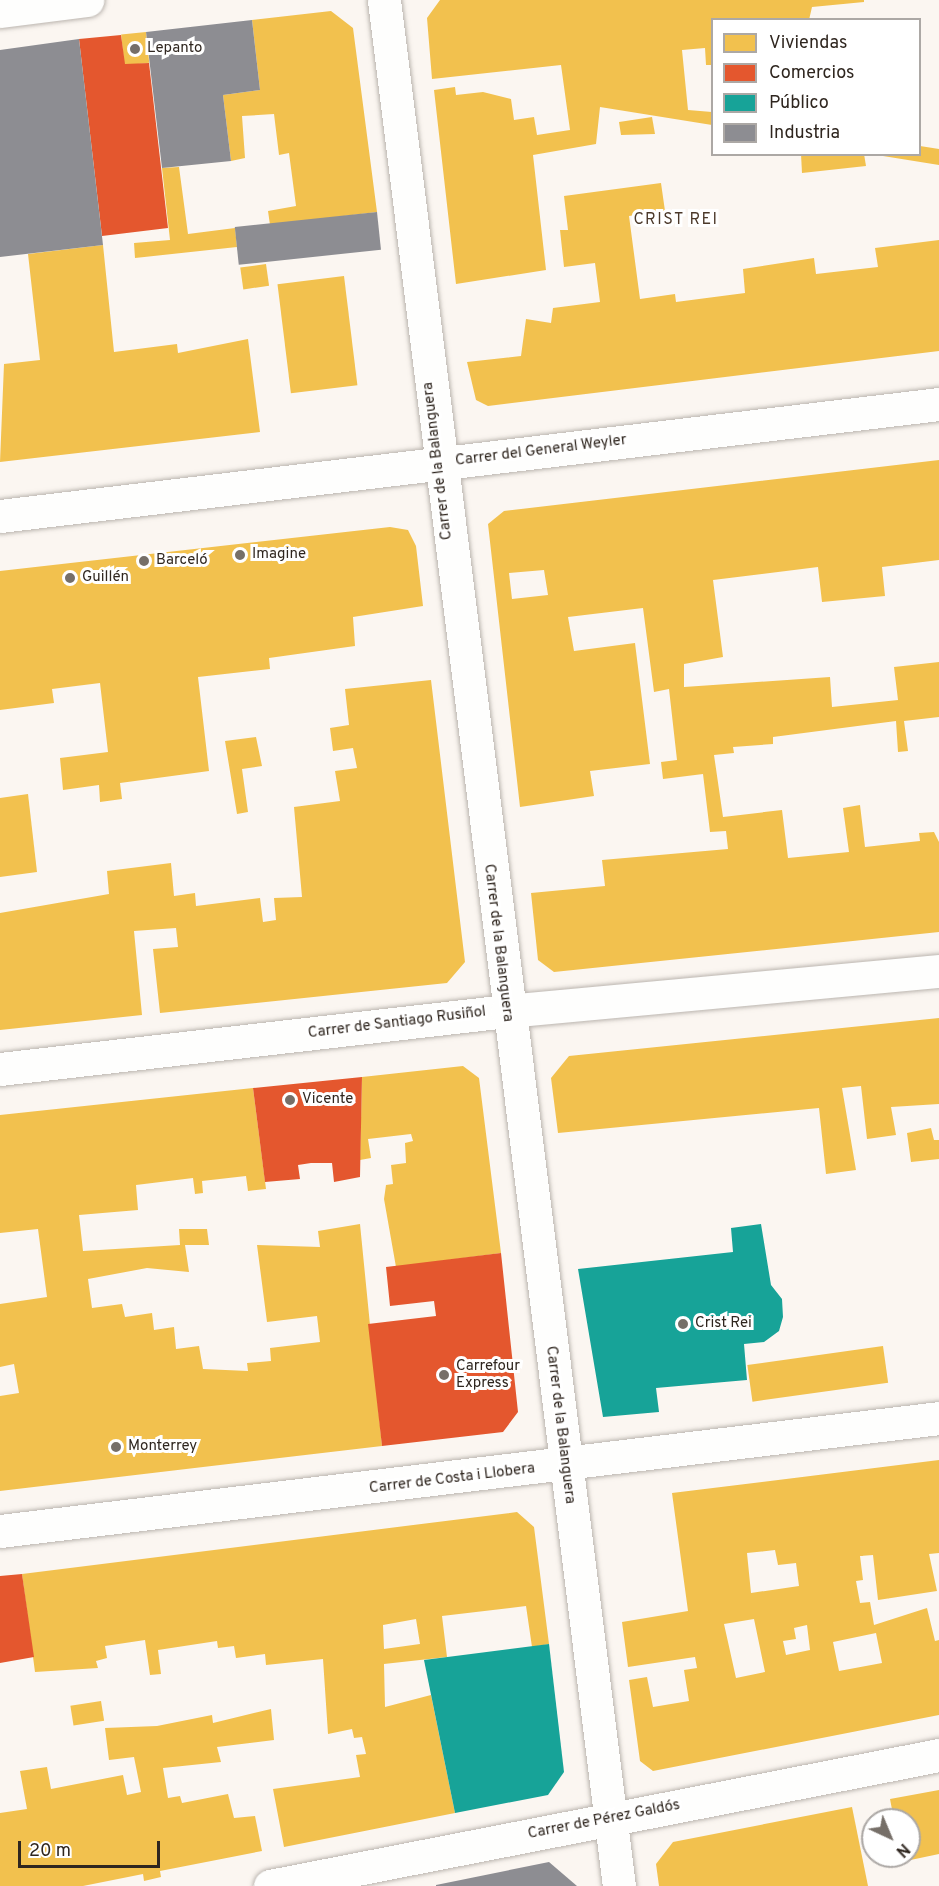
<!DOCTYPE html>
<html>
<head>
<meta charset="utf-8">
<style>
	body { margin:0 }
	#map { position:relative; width:939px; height:1886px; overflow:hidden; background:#fbf6f1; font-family:Overpass,sans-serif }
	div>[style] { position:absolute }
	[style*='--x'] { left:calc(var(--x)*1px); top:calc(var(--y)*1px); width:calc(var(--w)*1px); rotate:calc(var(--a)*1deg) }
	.homes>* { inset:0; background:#f2c14e; transform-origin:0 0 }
	.shops>* { inset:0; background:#e4572e }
	.public>* { inset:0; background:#17a398 }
	.industry>* { inset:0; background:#8d8d92; transform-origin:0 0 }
	.roads { filter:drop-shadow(0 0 2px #bbb5af) drop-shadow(0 0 2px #bbb5af) }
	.street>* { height:33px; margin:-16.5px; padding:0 16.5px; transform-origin:16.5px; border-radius:16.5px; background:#fefefd }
	.dots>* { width:16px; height:16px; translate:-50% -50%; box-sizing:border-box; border:3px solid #fff; border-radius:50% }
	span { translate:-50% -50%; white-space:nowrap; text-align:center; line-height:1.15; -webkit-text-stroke:6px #fff; paint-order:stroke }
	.poi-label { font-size:15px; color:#2f261f }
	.left { translate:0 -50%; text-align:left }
	.street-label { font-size:15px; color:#2f261f }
	.neighbourhood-label { font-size:16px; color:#4b3829; letter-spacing:1.5px }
	.legend { position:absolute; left:711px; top:18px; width:210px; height:138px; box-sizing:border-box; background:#fff; border:2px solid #aca8a5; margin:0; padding:8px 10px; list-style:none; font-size:18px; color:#2f261f }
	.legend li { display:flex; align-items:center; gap:12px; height:30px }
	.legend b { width:30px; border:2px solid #aca8a5 }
	.north { position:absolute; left:861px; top:1808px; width:60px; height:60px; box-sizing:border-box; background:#fff; border:2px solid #aca8a5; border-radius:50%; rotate:136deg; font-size:16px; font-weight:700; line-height:24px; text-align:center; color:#2f261f }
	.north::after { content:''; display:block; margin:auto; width:21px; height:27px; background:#766f68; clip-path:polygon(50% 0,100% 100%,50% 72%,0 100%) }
	.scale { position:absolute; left:18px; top:1841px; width:142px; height:27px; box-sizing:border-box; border:3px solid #2f261f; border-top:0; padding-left:8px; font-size:18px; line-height:21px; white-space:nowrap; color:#2f261f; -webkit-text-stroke:4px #fff; paint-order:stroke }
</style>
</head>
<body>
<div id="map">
	<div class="homes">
		<i style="clip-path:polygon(440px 0,864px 0,864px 2px,812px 7px,809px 20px,712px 20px,712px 65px,706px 65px,705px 48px,682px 50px,688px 110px,712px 112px,712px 125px,600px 107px,596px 144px,533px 155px,546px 270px,456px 284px,434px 90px,455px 87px,456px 95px,483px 92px,511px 99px,514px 120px,534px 117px,537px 135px,570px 130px,561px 65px,432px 79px,427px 18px)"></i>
		<i style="clip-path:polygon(331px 11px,353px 28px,377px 212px,270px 225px,268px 211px,296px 206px,289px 153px,279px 155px,274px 114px,242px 116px,245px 158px,231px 161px,223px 95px,260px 90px,252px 20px)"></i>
		<i style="left:146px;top:32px;width:31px;height:25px;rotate:84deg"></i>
		<i style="clip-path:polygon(652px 117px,655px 134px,621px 135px,619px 122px)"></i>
		<i style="clip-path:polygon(920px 146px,939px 149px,939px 165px,883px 156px,920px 154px)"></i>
		<i style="clip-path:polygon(801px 154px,864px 154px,866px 166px,802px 173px)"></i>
		<i style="clip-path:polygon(179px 167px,188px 234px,235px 228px,237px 247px,135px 258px,134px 243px,170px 240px,162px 168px)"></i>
		<i style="clip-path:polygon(661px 183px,665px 211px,629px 216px,640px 299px,675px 294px,676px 302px,745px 293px,743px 269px,814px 258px,816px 274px,878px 267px,875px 248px,939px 240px,939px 351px,488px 406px,476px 400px,467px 362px,521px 356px,526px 319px,551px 323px,553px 308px,600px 302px,595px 263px,564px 267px,560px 230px,568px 230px,564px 196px)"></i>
		<i style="clip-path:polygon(103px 245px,114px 352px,177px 344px,178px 353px,248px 339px,260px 432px,0 462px,4px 364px,40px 360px,28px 254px)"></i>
		<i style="left:266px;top:264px;width:22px;height:26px;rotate:82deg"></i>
		<i style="left:344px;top:276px;width:110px;height:67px;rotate:83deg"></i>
		<i style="clip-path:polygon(evenodd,939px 460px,939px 560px,882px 567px,885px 596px,822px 602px,818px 567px,713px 580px,723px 657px,684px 664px,684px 687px,830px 677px,832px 707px,898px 700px,894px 667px,939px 662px,939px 717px,904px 721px,908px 751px,898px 752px,896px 721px,773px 737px,773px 744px,733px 747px,734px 753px,714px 755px,723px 817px,782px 810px,788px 858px,849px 852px,843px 808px,860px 805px,865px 847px,920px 841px,919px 833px,934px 832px,939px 842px,939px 932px,554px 972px,538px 960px,531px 893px,605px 886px,602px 860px,728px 849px,726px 831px,710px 832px,703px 774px,663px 779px,661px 762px,677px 760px,669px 689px,654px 692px,643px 608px,568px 617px,574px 651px,635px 643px,650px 764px,590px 771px,594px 796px,520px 807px,488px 524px,504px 511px,939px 460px,544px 570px,548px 595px,512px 599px,509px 573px,544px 570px)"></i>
		<i style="clip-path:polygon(390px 527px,408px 530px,416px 546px,423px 606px,353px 617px,355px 646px,269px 658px,270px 669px,198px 677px,209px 771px,120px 783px,122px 799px,100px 802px,99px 785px,63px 790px,60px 758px,108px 752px,100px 683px,52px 689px,54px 703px,0 710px,0 571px)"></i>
		<i style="clip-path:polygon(431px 680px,465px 962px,447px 983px,160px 1013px,153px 949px,178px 947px,176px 928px,134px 931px,142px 1015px,0 1030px,0 913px,109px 894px,107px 871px,171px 863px,174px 896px,195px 893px,196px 906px,260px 898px,263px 922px,276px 920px,274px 898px,302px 897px,294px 807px,340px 801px,335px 771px,357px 768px,353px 748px,333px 751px,330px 728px,349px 725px,345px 689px)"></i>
		<i style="clip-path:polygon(256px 737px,262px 766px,242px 769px,248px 812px,237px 814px,225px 741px)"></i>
		<i style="clip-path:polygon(28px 794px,37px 872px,0 877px,0 798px)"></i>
		<i style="clip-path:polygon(939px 1018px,939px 1104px,891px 1107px,896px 1135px,867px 1139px,861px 1086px,842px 1088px,856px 1170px,826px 1174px,819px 1108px,558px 1133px,551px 1078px,569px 1056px)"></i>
		<i style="clip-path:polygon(463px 1066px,479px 1078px,501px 1253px,396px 1267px,384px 1199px,386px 1185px,393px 1184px,391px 1165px,406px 1163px,405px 1143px,413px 1141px,411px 1134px,368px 1139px,371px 1158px,360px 1160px,362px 1077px)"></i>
		<i style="clip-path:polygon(253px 1088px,266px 1189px,248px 1191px,246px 1176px,202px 1181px,203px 1193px,195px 1194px,193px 1178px,136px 1185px,138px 1210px,79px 1215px,83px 1251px,180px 1245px,179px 1229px,207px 1229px,209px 1245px,185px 1245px,189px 1272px,147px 1268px,88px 1279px,92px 1308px,122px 1304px,125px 1317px,152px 1313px,154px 1330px,174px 1327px,176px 1349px,199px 1346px,203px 1369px,248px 1371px,247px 1363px,271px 1361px,270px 1348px,320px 1342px,317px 1316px,267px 1322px,257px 1245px,320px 1247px,318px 1231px,360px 1224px,382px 1446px,0 1491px,0 1396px,19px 1393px,14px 1364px,0 1367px,0 1304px,47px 1297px,38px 1229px,0 1233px,0 1115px)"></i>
		<i style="clip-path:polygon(931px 1128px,934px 1140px,939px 1140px,939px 1159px,911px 1162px,907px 1133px)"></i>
		<i style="left:883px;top:1346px;width:37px;height:137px;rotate:82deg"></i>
		<i style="clip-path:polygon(evenodd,939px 1460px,939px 1553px,929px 1554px,937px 1591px,878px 1600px,873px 1555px,860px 1556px,863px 1580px,856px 1581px,860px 1603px,870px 1602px,874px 1625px,927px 1608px,935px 1641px,939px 1640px,939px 1715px,653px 1771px,640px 1761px,629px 1680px,647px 1677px,653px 1707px,689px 1701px,684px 1670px,697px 1668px,695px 1657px,628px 1667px,622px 1622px,688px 1611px,672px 1493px,939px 1460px,775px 1550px,778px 1565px,796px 1563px,799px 1586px,751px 1593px,747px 1553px,775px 1550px,939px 1460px,754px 1619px,765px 1672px,736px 1678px,724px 1624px,754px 1619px,939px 1460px,807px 1625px,810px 1650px,786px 1655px,783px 1641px,796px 1639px,794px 1628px,807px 1625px,939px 1460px,876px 1633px,882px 1663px,839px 1671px,833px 1642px,876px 1633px)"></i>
		<i style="clip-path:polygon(evenodd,517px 1512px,534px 1527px,549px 1644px,532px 1647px,526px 1606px,442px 1616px,447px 1657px,384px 1664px,385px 1707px,431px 1695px,455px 1813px,284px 1847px,273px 1789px,360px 1777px,356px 1755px,366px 1754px,362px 1737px,354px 1738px,352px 1729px,328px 1734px,323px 1659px,266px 1665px,265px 1654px,236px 1658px,234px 1646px,218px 1648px,217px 1641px,158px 1650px,161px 1674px,150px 1675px,145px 1640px,105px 1646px,107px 1658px,96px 1661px,98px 1668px,35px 1672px,22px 1574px,517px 1512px,416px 1619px,420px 1644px,384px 1649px,383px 1625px,416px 1619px)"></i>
		<i style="left:101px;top:1701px;width:20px;height:31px;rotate:81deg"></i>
		<i style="clip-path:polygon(271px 1709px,274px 1740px,217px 1747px,221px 1762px,163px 1768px,168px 1798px,180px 1796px,182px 1803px,228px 1794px,234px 1818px,255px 1816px,262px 1851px,160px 1871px,161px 1877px,144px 1881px,143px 1874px,83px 1886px,0 1886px,0 1813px,27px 1809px,20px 1771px,47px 1767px,51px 1789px,123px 1775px,127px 1795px,141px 1792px,134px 1757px,109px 1760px,105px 1728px,157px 1726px,212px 1715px,213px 1723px)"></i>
		<i style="clip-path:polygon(939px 1790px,939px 1854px,901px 1862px,900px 1856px,909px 1856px,909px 1820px,894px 1820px,890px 1799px)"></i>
		<i style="clip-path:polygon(852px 1807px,868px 1886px,659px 1886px,656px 1864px,673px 1842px)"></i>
	</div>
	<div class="shops">
		<i style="clip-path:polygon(121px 35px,125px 64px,149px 63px,168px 228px,102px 236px,79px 39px)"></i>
		<i style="clip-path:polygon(362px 1077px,360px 1177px,334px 1182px,332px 1163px,311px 1163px,298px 1165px,300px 1179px,265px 1182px,253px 1088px)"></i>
		<i style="clip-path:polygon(501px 1253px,518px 1412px,503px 1432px,382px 1446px,368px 1324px,436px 1316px,434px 1301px,390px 1306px,386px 1267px)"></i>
		<i style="clip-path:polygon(22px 1574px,34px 1657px,0 1663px,0 1576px)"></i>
	</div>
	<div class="public">
		<i style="clip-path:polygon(761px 1224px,771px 1285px,782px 1299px,783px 1317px,779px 1331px,764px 1342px,744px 1344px,747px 1380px,656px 1388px,659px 1412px,603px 1417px,578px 1269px,733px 1252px,731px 1228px)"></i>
		<i style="clip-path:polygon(549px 1644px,564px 1772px,548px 1795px,455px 1813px,424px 1660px)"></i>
	</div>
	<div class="industry">
		<i style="clip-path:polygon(252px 20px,260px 90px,223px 95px,231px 161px,162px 168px,146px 32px)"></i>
		<i style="clip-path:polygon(79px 39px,103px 245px,0 257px,0 50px)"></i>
		<i style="left:377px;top:212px;width:38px;height:143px;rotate:84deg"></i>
		<i style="clip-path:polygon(549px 1862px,577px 1886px,436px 1886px,436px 1885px)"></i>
	</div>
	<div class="roads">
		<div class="street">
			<i style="--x:384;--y:0;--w:1901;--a:82.9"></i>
			<i style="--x:0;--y:11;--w:88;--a:-7.2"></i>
			<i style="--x:0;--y:516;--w:946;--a:-6.8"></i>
			<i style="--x:0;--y:1069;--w:510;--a:-6.53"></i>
			<i style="--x:507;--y:1011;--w:434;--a:-5.3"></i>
			<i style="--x:0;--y:1531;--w:946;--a:-6.86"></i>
			<i style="--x:270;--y:1886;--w:682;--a:-11.08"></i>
		</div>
	</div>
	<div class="dots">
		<i style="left:135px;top:49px;background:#766f68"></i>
		<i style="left:240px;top:555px;background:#766f68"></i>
		<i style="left:144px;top:561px;background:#766f68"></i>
		<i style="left:70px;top:578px;background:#766f68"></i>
		<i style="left:290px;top:1100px;background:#766f68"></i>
		<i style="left:683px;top:1324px;background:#766f68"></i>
		<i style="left:444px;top:1375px;background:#766f68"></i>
		<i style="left:116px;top:1447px;background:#766f68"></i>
	</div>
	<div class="poi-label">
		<span class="left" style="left:147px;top:49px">Lepanto</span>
		<span class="left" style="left:252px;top:555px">Imagine</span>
		<span class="left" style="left:156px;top:561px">Barceló</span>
		<span class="left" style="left:82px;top:578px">Guillén</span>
		<span class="left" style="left:302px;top:1100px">Vicente</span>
		<span class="left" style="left:695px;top:1324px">Crist Rei</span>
		<span class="left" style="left:456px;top:1375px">Carrefour<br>Express</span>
		<span class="left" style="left:128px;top:1447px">Monterrey</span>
	</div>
	<div class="street-label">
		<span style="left:541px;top:451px;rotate:-7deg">Carrer del General Weyler</span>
		<span style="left:438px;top:461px;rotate:-97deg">Carrer de la Balanguera</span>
		<span style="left:498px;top:943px;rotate:83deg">Carrer de la Balanguera</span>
		<span style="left:397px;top:1023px;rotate:-7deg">Carrer de Santiago Rusiñol</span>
		<span style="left:560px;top:1425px;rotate:83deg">Carrer de la Balanguera</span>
		<span style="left:452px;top:1479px;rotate:-7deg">Carrer de Costa i Llobera</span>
		<span style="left:604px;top:1820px;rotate:-11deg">Carrer de Pérez Galdós</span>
	</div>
	<div class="neighbourhood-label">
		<span style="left:676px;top:220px">CRIST REI</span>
	</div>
	<ul class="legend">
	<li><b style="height:16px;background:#f2c14e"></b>Viviendas</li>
	<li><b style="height:16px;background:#e4572e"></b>Comercios</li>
	<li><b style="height:16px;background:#17a398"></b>Público</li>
	<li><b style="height:16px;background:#8d8d92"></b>Industria</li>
	</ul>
	<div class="north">N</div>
	<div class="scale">20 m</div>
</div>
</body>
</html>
